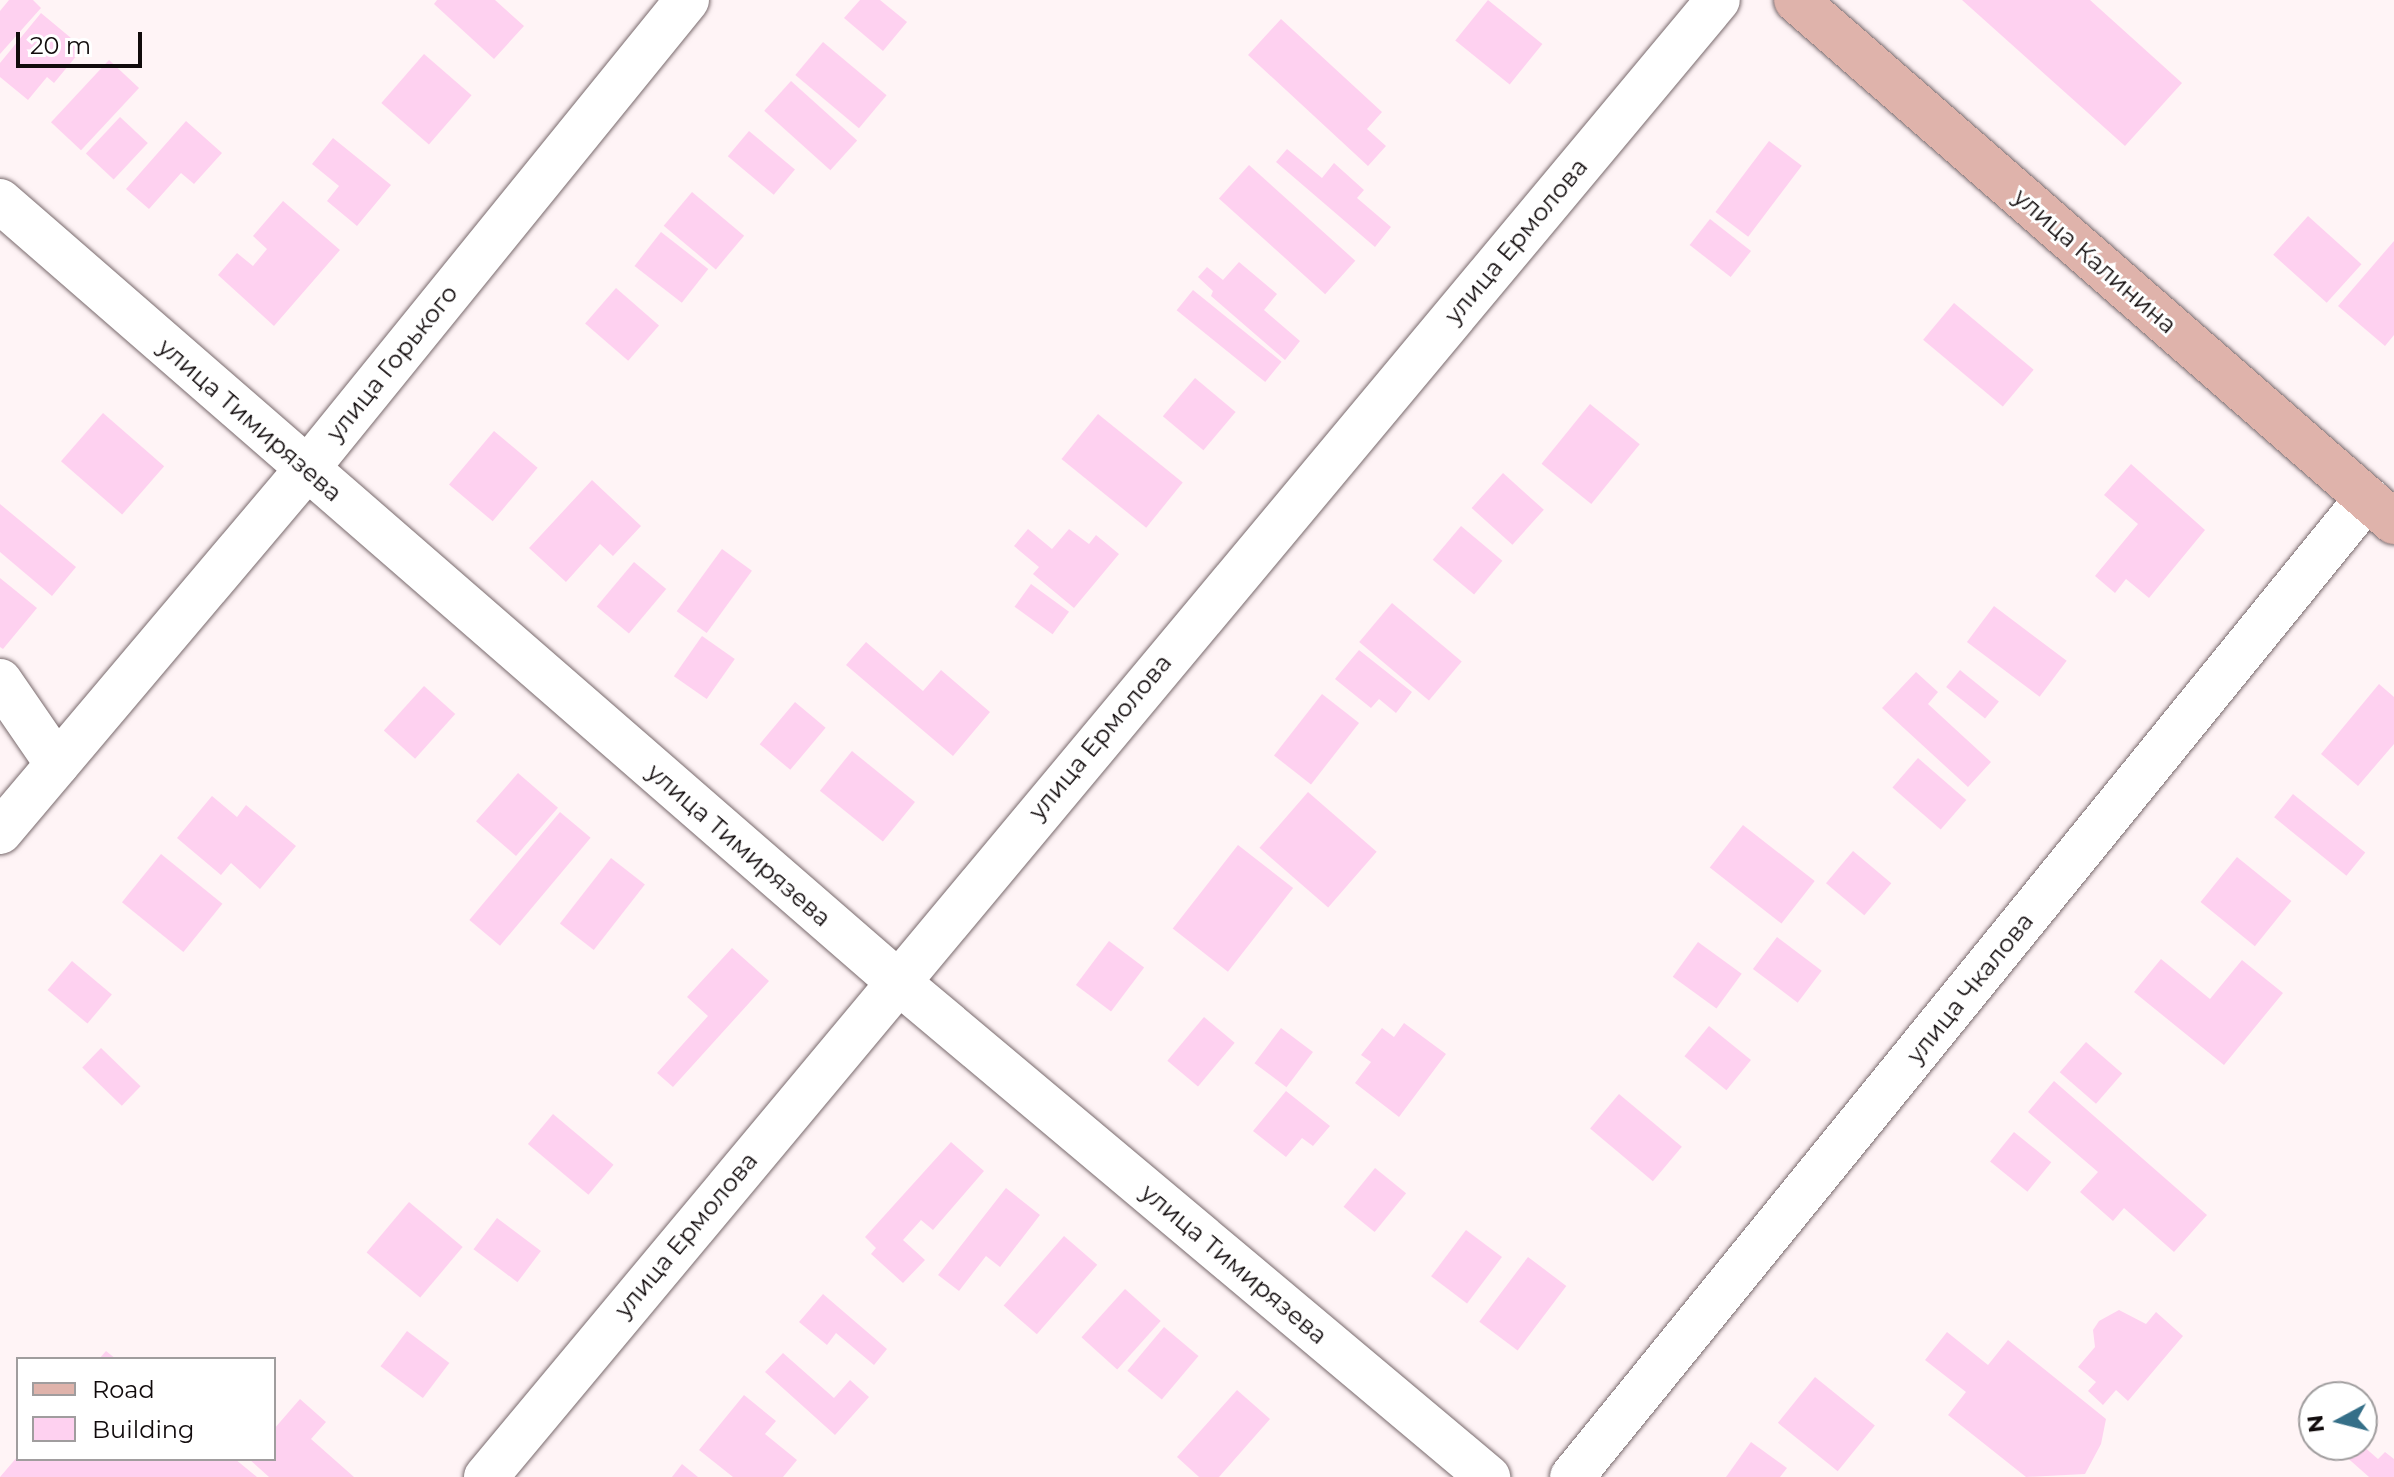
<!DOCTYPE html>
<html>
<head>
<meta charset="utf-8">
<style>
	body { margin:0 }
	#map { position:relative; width:2394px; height:1477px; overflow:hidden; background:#fff4f6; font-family:Montserrat,sans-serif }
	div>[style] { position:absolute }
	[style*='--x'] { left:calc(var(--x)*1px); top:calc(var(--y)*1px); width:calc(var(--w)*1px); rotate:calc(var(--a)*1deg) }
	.building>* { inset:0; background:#fed1f0; transform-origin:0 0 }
	.roads { filter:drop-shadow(0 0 2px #796a6d) drop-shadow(0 0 2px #796a6d) }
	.minor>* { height:44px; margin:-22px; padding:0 22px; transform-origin:22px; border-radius:22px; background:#fff }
	.major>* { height:44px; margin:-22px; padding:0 22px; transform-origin:22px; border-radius:22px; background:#dfb3ab }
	span { translate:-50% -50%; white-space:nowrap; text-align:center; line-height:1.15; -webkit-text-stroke:6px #fff; paint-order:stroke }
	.street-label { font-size:24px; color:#110b0c }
	.legend { position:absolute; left:16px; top:1357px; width:260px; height:104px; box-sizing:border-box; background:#fff; border:2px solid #a09d9e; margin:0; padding:10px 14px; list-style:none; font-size:24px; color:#110b0c }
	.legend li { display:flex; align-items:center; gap:16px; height:40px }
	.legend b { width:40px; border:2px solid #a09d9e }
	.north { position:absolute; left:2298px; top:1381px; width:80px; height:80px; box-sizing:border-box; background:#fff; border:2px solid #a09d9e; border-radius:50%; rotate:263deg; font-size:22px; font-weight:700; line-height:32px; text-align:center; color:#110b0c }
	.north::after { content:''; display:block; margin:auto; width:28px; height:36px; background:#356f88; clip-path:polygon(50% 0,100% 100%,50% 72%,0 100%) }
	.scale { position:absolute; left:16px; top:32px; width:126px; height:36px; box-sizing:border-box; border:4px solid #110b0c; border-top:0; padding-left:10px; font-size:24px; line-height:28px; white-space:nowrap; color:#110b0c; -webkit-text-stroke:6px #fff; paint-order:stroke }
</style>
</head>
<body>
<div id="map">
	<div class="building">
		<i style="clip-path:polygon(9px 0,33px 0,41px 8px,0 54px,0 11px)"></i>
		<i style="clip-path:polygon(437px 0,495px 0,524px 26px,494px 59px,434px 4px)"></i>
		<i style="clip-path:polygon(860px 0,880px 0,907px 22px,883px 51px,844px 18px)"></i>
		<i style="left:1488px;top:0;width:70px;height:52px;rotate:39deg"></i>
		<i style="clip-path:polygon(1962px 0,2090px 0,2182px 83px,2125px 146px)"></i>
		<i style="clip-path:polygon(41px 13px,83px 48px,54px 83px,47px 77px,28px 100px,0 77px,0 63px)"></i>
		<i style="clip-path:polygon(1281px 19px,1382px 112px,1367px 129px,1386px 146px,1368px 166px,1248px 55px)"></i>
		<i style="left:823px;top:42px;width:83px;height:43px;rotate:40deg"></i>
		<i style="left:424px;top:54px;width:63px;height:65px;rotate:41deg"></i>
		<i style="left:109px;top:60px;width:41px;height:85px;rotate:43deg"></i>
		<i style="left:791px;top:81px;width:89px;height:40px;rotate:42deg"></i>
		<i style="left:120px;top:117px;width:38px;height:50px;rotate:43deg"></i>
		<i style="clip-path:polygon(186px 121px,222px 153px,194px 184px,181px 173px,149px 209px,126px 189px)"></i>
		<i style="left:749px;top:131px;width:60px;height:33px;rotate:40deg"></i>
		<i style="clip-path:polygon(333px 138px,391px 185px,357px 226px,327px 201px,339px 186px,312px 164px)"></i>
		<i style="left:1769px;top:141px;width:41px;height:89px;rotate:37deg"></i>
		<i style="clip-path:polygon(1287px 149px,1322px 178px,1334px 163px,1364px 190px,1357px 198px,1391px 227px,1375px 247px,1276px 162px)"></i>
		<i style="left:1249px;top:165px;width:143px;height:45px;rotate:42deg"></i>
		<i style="left:692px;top:192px;width:68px;height:44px;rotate:40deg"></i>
		<i style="clip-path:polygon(283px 201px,340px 250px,274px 326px,218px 275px,237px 253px,253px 266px,267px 249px,253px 236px)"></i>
		<i style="left:2308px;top:216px;width:72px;height:52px;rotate:42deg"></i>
		<i style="left:1710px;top:219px;width:52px;height:33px;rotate:38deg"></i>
		<i style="left:661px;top:232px;width:60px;height:43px;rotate:38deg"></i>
		<i style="clip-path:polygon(2394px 241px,2394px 335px,2385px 346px,2338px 306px)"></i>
		<i style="clip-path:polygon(1239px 262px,1277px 294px,1264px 310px,1300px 341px,1285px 360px,1211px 296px,1213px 291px,1198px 277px,1207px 267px,1223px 280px)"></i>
		<i style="left:616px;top:288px;width:57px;height:47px;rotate:41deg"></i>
		<i style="left:1193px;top:290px;width:114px;height:26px;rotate:39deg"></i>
		<i style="left:1954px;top:303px;width:104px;height:48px;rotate:40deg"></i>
		<i style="left:1195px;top:378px;width:53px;height:50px;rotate:40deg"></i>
		<i style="left:1590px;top:404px;width:64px;height:77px;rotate:39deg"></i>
		<i style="left:103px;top:413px;width:81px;height:64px;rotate:41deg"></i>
		<i style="left:1098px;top:414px;width:109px;height:58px;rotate:39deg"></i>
		<i style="left:494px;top:431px;width:57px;height:70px;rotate:40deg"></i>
		<i style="clip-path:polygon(2131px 464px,2205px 530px,2149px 598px,2126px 579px,2115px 593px,2095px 576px,2138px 524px,2104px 495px)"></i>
		<i style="left:1503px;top:473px;width:55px;height:47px;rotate:42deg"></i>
		<i style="clip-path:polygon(592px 480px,641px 526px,613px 556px,600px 544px,566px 582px,529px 548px)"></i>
		<i style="clip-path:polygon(0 504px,76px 567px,52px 596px,0 552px)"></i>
		<i style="left:1461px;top:526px;width:54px;height:44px;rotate:40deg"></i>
		<i style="clip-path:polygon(1028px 529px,1052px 549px,1069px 529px,1089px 544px,1096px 535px,1119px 554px,1074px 608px,1033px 574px,1039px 567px,1014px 546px)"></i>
		<i style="left:722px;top:549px;width:37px;height:77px;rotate:36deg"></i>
		<i style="left:634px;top:562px;width:42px;height:58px;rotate:40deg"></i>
		<i style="clip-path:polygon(0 578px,37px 608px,3px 649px,0 647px)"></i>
		<i style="left:1031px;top:584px;width:47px;height:28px;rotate:36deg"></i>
		<i style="left:1392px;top:603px;width:91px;height:51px;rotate:40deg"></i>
		<i style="left:1994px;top:606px;width:91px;height:45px;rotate:37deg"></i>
		<i style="left:702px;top:636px;width:40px;height:49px;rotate:35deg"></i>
		<i style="clip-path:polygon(866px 642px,923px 691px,941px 670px,990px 712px,953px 756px,846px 665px)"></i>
		<i style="clip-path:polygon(1359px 650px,1412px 692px,1396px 713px,1379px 699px,1371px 708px,1335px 679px)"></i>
		<i style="left:1960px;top:670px;width:50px;height:22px;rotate:39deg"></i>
		<i style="clip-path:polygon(1916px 672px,1938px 692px,1928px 704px,1991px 762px,1968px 787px,1882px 708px)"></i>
		<i style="clip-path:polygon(2379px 684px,2394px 697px,2394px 744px,2358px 786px,2321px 754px)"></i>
		<i style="left:424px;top:686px;width:42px;height:60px;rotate:42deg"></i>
		<i style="left:1322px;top:694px;width:47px;height:78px;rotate:38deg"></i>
		<i style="left:795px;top:702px;width:40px;height:55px;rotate:40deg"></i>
		<i style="left:852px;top:751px;width:81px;height:51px;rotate:39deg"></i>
		<i style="left:1918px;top:758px;width:64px;height:39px;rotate:41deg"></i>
		<i style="left:518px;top:773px;width:53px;height:64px;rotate:41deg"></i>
		<i style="left:1308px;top:792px;width:91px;height:74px;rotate:41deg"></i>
		<i style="left:2293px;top:794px;width:93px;height:30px;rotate:39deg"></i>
		<i style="clip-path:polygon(212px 796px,237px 817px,246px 805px,296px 846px,260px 889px,231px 863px,221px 875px,177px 838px)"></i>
		<i style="left:560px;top:812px;width:40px;height:141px;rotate:40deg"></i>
		<i style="left:1743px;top:825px;width:91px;height:54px;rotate:38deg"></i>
		<i style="left:1238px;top:845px;width:70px;height:106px;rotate:38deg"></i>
		<i style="left:1853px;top:851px;width:50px;height:42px;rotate:40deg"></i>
		<i style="left:161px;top:854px;width:79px;height:62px;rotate:39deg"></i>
		<i style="left:2237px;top:857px;width:70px;height:58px;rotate:39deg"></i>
		<i style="left:611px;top:858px;width:43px;height:83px;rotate:38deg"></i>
		<i style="left:1777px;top:937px;width:56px;height:40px;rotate:37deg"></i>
		<i style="left:1109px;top:941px;width:44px;height:55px;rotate:37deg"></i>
		<i style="left:1698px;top:942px;width:54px;height:43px;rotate:36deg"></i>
		<i style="clip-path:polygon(732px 948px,769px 981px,673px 1087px,657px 1073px,708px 1016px,687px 997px)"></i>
		<i style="clip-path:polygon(2161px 959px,2210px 999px,2242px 960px,2283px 993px,2224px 1065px,2134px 992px)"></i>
		<i style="left:72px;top:961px;width:52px;height:38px;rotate:40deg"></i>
		<i style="left:1204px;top:1017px;width:40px;height:57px;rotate:40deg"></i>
		<i style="clip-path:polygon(1404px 1023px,1446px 1054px,1399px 1117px,1355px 1083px,1371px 1062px,1361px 1055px,1382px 1028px,1394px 1037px)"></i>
		<i style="left:1709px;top:1026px;width:54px;height:39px;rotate:39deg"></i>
		<i style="left:1281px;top:1028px;width:40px;height:44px;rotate:37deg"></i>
		<i style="left:2086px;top:1042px;width:48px;height:40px;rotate:41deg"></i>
		<i style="left:101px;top:1048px;width:55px;height:27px;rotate:44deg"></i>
		<i style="clip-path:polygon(2054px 1081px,2207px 1215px,2174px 1252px,2124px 1208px,2113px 1221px,2080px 1192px,2098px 1172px,2028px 1112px)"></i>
		<i style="clip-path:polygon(1286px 1091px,1330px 1126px,1313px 1146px,1302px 1138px,1286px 1157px,1253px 1131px)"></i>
		<i style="left:1619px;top:1094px;width:82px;height:45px;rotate:40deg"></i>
		<i style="left:553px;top:1114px;width:79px;height:39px;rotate:40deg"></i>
		<i style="left:2014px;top:1132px;width:48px;height:38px;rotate:39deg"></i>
		<i style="clip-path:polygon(951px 1142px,984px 1171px,933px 1230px,921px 1220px,903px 1240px,925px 1260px,903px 1283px,871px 1254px,876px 1248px,865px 1237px)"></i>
		<i style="left:1375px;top:1168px;width:40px;height:50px;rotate:39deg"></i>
		<i style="clip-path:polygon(1006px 1188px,1040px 1215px,1000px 1267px,986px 1256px,959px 1291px,938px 1275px)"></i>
		<i style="left:409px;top:1202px;width:70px;height:66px;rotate:40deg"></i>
		<i style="left:497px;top:1218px;width:55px;height:39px;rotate:37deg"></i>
		<i style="left:1466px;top:1230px;width:45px;height:58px;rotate:37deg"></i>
		<i style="left:1064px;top:1236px;width:44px;height:92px;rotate:41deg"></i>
		<i style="left:1528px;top:1257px;width:48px;height:81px;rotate:37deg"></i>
		<i style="left:1125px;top:1289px;width:48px;height:65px;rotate:42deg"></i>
		<i style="clip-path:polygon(823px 1294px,887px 1349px,874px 1365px,836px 1333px,827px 1345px,799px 1322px)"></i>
		<i style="clip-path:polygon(2119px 1310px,2146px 1324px,2156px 1312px,2183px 1336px,2128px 1401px,2116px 1390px,2103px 1405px,2088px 1391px,2096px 1382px,2078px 1367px,2095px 1347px,2093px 1330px,2099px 1321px)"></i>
		<i style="left:1164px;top:1327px;width:45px;height:57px;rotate:40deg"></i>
		<i style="left:407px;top:1331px;width:53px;height:44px;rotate:37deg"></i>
		<i style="clip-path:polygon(1947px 1332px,1988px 1365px,2008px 1340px,2106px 1419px,2101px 1444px,2085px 1474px,2026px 1477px,1948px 1415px,1966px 1392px,1925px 1360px)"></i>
		<i style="clip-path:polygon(106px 1351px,116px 1359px,99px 1359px)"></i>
		<i style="clip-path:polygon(783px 1353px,834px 1398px,850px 1380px,869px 1397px,835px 1435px,765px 1372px)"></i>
		<i style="left:1815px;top:1377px;width:77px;height:59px;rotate:39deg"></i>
		<i style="clip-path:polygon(1237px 1390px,1270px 1419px,1219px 1477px,1199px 1477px,1177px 1457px)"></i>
		<i style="clip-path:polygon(744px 1395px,776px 1421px,765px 1434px,797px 1460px,783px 1477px,733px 1477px,699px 1450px)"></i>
		<i style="clip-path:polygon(300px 1399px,326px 1422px,311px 1439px,354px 1477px,269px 1477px,249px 1459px,274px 1459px,274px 1429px)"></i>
		<i style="clip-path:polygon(1751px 1442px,1787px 1468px,1780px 1477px,1726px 1477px)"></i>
		<i style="clip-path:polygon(2351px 1445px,2362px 1445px,2378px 1459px,2385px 1452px,2394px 1459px,2394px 1477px,2369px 1477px,2343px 1454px)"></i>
		<i style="clip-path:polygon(18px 1456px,18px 1459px,235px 1459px,257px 1477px,0 1477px)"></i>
		<i style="clip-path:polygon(682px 1464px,698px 1477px,672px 1477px)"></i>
	</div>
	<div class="roads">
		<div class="minor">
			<i style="--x:0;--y:201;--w:1189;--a:41.01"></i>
			<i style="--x:897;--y:981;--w:772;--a:40.01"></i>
			<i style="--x:0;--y:681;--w:101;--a:55.5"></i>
			<i style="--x:0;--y:832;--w:474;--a:-49.8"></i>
			<i style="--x:306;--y:470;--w:605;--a:-50.97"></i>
			<i style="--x:486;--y:1477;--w:1923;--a:-50.17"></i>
			<i style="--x:1572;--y:1477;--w:1261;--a:-50.92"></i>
		</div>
		<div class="major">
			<i style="--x:1796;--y:0;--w:794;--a:41.12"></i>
		</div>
	</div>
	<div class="street-label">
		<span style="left:1516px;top:241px;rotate:-50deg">улица Ермолова</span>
		<span style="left:2095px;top:261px;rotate:41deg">улица Калинина</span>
		<span style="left:392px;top:363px;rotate:-51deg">улица Горького</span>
		<span style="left:250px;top:420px;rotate:41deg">улица Тимирязева</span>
		<span style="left:1100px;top:737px;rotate:-50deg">улица Ермолова</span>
		<span style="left:739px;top:845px;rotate:41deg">улица Тимирязева</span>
		<span style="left:1970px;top:988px;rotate:-51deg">улица Чкалова</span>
		<span style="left:686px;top:1235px;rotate:-50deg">улица Ермолова</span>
		<span style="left:1234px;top:1264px;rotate:40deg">улица Тимирязева</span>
	</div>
	<ul class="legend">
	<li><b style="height:10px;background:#dfb3ab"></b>Road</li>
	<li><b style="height:22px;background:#fed1f0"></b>Building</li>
	</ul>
	<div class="north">N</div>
	<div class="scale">20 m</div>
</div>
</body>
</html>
